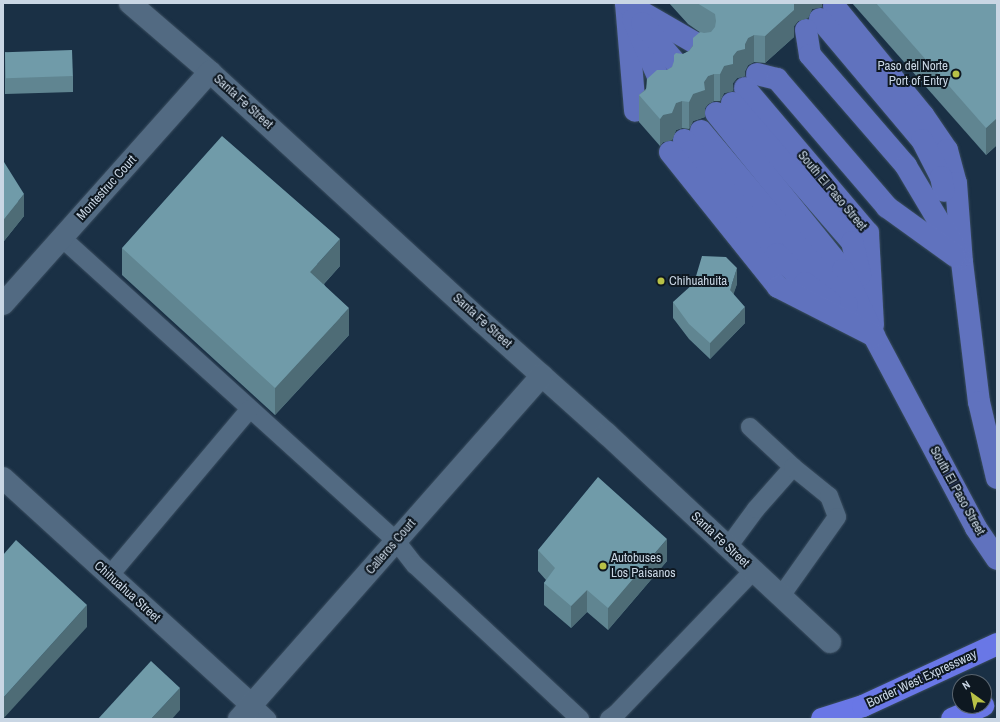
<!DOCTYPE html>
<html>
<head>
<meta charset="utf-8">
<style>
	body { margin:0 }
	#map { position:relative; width:1000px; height:722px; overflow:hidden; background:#1a3045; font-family:"Archivo Narrow",sans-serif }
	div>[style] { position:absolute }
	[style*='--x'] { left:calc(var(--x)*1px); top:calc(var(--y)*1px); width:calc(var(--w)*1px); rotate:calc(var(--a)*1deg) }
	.roads { filter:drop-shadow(0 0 1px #3a4d5f) drop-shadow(0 0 1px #3a4d5f) }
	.lane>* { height:18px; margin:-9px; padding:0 9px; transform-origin:9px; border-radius:9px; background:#526a82 }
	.street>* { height:22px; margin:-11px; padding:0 11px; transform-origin:11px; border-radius:11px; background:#526a82 }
	.primary>* { height:22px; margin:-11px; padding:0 11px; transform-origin:11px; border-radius:11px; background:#6072be }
	.highway>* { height:22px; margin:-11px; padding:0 11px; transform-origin:11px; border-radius:11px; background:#6977e6 }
	.wall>* { inset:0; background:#608591 }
	.shaded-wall>* { inset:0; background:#4e6c76 }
	.building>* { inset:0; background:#709ba9; transform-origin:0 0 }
	.dots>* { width:11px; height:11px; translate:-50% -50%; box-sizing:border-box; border:2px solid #0e1821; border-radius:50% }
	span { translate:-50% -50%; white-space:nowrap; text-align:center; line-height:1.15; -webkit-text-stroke:4px #0e1821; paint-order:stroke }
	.poi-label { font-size:13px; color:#c9d6e4 }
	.right { translate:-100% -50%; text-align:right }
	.left { translate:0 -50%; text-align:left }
	.street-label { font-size:13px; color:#c9d6e4 }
	.frame { position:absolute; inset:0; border:4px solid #c9d6e4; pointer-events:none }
	.north { position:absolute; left:952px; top:674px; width:40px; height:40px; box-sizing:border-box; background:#0e1821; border:1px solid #59646f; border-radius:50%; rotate:327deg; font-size:11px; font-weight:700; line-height:16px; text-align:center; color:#c9d6e4 }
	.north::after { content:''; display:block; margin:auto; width:14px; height:18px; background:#b8c147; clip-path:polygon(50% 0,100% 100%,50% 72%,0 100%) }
</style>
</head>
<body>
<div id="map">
	<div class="roads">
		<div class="lane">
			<i style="--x:62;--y:238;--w:451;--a:42.2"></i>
			<i style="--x:396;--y:541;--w:31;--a:52"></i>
			<i style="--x:415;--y:565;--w:226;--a:43"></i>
			<i style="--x:750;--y:427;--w:59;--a:42.9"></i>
			<i style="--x:728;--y:547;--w:47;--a:-53.6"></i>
			<i style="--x:756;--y:509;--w:56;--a:-48.6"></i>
			<i style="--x:793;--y:467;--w:46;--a:38.9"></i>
			<i style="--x:829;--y:496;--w:22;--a:69"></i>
			<i style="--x:837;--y:517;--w:97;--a:125.3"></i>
			<i style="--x:110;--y:575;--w:217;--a:-49.9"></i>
			<i style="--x:252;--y:705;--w:21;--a:43"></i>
			<i style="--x:609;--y:719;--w:9;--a:-36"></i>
			<i style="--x:616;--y:714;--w:198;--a:-46.2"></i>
		</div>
		<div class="street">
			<i style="--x:130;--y:3;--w:106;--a:40.8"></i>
			<i style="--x:210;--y:72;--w:369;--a:42.6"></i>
			<i style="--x:482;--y:322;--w:168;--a:41.9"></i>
			<i style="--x:607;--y:434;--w:305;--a:43"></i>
			<i style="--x:3;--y:304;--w:311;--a:-48.3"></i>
			<i style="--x:3;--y:478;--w:337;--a:42.4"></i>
			<i style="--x:239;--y:719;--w:458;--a:-48.6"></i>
		</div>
		<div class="primary">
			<i style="--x:626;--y:3;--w:108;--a:85.2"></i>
			<i style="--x:626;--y:3;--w:90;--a:30"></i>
			<i style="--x:834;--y:6;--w:141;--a:50.8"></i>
			<i style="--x:923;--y:115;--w:42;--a:55.6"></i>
			<i style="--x:947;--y:150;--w:34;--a:75"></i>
			<i style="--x:956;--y:183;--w:79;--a:85.7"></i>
			<i style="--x:962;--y:262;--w:141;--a:83.1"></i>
			<i style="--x:979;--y:402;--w:78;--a:76.7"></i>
			<i style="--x:633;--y:19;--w:73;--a:66.6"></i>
			<i style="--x:820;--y:19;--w:158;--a:49.9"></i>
			<i style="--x:922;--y:140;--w:42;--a:62.8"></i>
			<i style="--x:941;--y:177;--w:14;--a:78"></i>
			<i style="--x:642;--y:23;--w:60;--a:49.7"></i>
			<i style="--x:806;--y:30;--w:25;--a:81"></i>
			<i style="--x:810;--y:55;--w:147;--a:49.1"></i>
			<i style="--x:906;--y:166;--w:106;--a:59.3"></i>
			<i style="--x:757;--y:74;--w:21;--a:14"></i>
			<i style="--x:777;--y:79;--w:169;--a:49.3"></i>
			<i style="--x:887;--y:207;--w:84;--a:35.8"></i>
			<i style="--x:745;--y:88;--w:190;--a:49.7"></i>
			<i style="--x:868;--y:233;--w:92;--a:86.9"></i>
			<i style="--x:732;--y:103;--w:184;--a:49.2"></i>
			<i style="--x:852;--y:242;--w:34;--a:76"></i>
			<i style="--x:716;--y:113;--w:202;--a:51"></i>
			<i style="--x:843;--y:270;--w:73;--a:64.8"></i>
			<i style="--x:874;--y:336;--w:217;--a:62"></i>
			<i style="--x:976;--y:528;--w:37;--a:56"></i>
			<i style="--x:701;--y:131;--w:227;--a:50"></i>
			<i style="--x:684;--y:140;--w:147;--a:50.8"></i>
			<i style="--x:777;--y:254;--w:40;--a:46"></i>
			<i style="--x:805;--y:283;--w:31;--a:37"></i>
			<i style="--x:670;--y:152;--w:173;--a:51.3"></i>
			<i style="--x:778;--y:287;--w:108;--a:27"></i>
		</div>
		<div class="highway">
			<i style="--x:822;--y:719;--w:43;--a:-17.6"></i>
			<i style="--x:863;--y:706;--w:148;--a:-24.8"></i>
			<i style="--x:952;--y:719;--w:34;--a:-23"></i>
		</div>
	</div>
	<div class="wall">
		<i style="clip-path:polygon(669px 3px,822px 3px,822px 7px,812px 9px,808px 18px,798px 21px,794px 26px,794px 37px,765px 63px,754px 62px,748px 65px,745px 71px,745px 76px,737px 78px,733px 83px,733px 91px,724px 93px,720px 101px,714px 101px,708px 104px,705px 108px,705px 117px,693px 121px,689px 129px,682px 128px,676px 130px,672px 140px,663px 142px,660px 146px,639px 122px,639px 95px,667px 70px,672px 67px,674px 62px,674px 55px,683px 54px,689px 51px,701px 33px,688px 24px)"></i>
		<i style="clip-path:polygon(852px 3px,997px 3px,997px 145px,986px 155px)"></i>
		<i style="clip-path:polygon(5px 52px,73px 76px,73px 92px,5px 94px)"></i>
		<i style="clip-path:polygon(3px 162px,24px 216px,4px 241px,3px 241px)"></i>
		<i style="clip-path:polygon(122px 248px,340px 266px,324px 284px,349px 335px,275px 415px,122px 275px)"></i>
		<i style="clip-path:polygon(737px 284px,733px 294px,745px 323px,710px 359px,689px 339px,673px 318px,673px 302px)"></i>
		<i style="clip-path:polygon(538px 550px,667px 561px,608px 630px,587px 612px,571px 628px,544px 605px,544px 583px,546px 580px,538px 571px)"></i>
	</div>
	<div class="shaded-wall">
		<i style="clip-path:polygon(794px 3px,822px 3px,822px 7px,812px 9px,808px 18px,798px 21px,794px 26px,794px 37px,765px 63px,765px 36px)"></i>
		<i style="clip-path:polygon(754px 35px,754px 62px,748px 65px,745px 71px,745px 76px,737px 78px,733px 83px,733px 91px,724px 93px,720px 101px,720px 74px,724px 66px,733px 56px,737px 51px,745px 44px,748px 38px)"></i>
		<i style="clip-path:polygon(714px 74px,714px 101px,708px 104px,705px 108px,705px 117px,693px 121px,689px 129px,689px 102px,693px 94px,704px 82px,708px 76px)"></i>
		<i style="clip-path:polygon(682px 101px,682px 128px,676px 130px,672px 140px,663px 142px,660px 146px,660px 119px,663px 115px,676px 103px)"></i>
		<i style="clip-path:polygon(997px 118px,997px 145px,986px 155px,986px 128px)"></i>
		<i style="clip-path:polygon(24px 194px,24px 216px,4px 241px,4px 219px)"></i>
		<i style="clip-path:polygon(340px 239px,340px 266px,310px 299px,310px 272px)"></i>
		<i style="clip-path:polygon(737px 268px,737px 284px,730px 305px,730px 290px)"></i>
		<i style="clip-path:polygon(745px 307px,745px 323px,710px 359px,710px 343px)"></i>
		<i style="clip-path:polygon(349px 308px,349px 335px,275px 415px,275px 388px)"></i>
		<i style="clip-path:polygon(667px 539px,667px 561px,608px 630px,608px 608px)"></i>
		<i style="clip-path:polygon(587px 590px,587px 612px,571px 628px,571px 606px)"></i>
		<i style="clip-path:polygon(87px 605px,87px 627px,3px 719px,3px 698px)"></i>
		<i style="clip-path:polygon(180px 688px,180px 710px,172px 719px,151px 719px)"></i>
	</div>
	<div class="building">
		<i style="clip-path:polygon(697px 3px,794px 3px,794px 10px,765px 36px,754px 35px,748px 38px,745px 44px,745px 49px,737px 51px,733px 56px,733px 64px,724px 66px,720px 74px,714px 74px,708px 76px,704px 82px,705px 90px,693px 94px,689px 102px,682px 101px,676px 103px,672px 113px,663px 115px,660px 119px,639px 95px,646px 90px,647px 79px,657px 70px,667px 70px,672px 67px,674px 61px,674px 55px,676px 53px,683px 54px,689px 51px,693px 46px,693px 38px,700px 32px,704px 33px,711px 32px,715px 27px,716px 21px,715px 14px)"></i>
		<i style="clip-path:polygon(876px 3px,997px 3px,997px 118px,986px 128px)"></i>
		<i style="left:72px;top:50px;width:26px;height:67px;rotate:88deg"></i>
		<i style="clip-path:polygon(222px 136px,340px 239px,310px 272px,349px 308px,275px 388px,122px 248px)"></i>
		<i style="clip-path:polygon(3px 162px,4px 162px,24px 194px,4px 219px,3px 219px)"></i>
		<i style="clip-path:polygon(702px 256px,726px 257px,737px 268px,730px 290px,745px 307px,710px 343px,689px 324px,673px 302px,694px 283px)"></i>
		<i style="clip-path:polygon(598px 477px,667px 539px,608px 608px,587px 590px,571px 606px,544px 583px,555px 568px,538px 550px)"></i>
		<i style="clip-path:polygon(16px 540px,87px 605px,3px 698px,3px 555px)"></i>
		<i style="clip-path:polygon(151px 661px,180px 688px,151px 719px,98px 719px)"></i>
	</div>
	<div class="dots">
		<i style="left:956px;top:74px;background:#b8c147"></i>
		<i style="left:661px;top:281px;background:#b8c147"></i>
		<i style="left:603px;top:566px;background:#b8c147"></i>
	</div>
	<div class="poi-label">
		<span class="right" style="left:948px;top:74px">Paso del Norte<br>Port of Entry</span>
		<span class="left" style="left:669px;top:281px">Chihuahuita</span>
		<span class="left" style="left:611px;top:566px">Autobuses<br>Los Paisanos</span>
	</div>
	<div class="street-label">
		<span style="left:243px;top:102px;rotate:42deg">Santa Fe Street</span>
		<span style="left:107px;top:188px;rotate:-48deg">Montestruc Court</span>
		<span style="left:832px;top:191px;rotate:50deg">South El Paso Street</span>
		<span style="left:482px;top:321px;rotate:42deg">Santa Fe Street</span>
		<span style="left:957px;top:491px;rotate:61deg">South El Paso Street</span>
		<span style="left:720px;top:540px;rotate:43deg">Santa Fe Street</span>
		<span style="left:391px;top:547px;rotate:-49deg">Calleros Court</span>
		<span style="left:127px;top:592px;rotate:42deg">Chihuahua Street</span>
		<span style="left:922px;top:679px;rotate:-25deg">Border West Expressway</span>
	</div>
	<div class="frame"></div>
	<div class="north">N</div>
</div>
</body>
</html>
